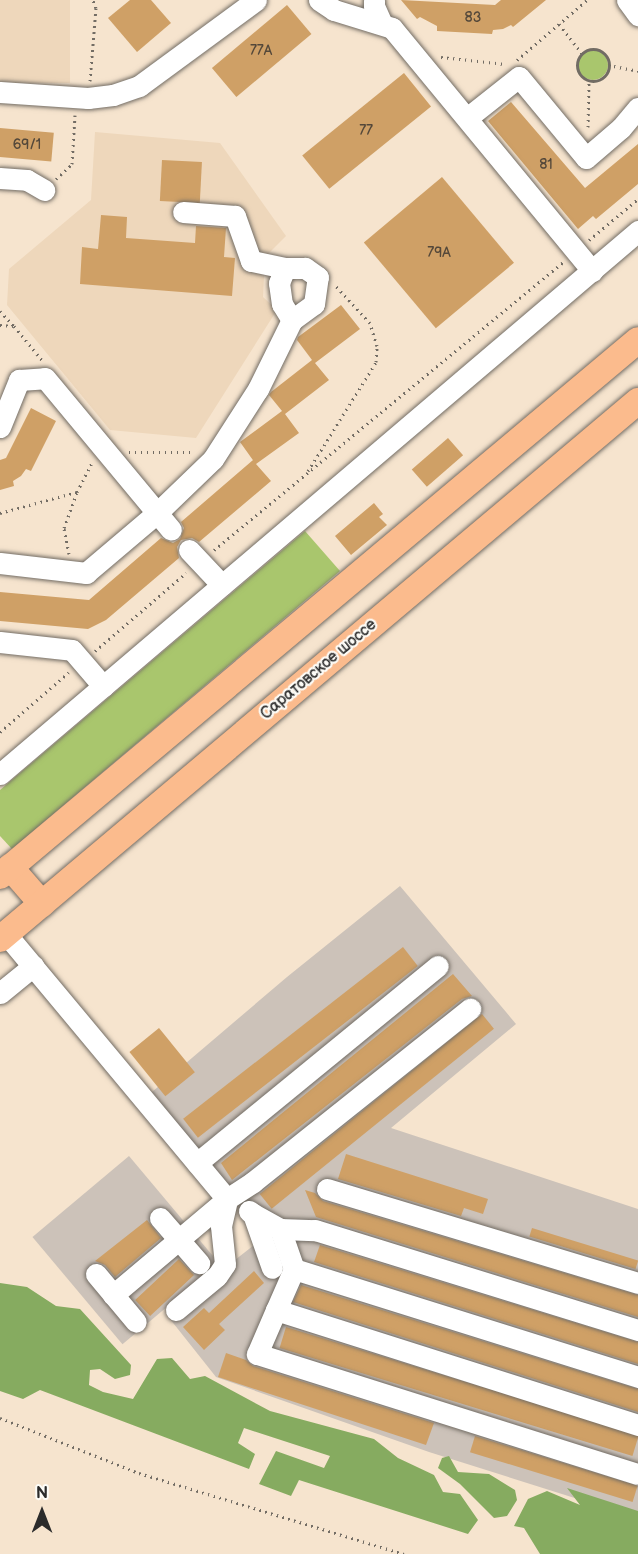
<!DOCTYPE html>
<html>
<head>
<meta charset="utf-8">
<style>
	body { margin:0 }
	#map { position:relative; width:638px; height:1554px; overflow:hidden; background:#f6e4ce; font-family:"Balsamiq Sans",sans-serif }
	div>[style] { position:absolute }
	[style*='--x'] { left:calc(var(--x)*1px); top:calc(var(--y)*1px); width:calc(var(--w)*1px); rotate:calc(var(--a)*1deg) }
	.built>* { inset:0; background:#eed7bb; transform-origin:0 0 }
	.industrial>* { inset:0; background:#ccc2b9; transform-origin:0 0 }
	.green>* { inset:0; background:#a9c66d }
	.round { border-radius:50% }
	.forest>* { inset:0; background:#86ab60 }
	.building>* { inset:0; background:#cfa066; transform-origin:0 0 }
	.path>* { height:3px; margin-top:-1.5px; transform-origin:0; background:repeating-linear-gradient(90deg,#726c64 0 1.5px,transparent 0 6px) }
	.path>.ring { margin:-1.5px; padding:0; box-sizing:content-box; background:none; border:3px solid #726c64; border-radius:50% }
	.roads { filter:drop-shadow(0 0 2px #726c64) drop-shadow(0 0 2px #726c64) }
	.minor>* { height:21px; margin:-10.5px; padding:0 10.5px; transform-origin:10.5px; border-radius:10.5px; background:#fff }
	.major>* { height:26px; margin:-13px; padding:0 13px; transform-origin:13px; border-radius:13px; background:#fbbb8d }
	span { translate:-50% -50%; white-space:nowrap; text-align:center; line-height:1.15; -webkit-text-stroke:4.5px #fdfcf7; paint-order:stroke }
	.number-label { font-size:14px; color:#54483a }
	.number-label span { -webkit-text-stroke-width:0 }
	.street-label { font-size:16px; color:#2b2b2b }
	.north { position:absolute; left:12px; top:1482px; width:60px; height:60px; -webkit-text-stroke:4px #fdfcf7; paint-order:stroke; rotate:0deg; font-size:16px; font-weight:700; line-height:24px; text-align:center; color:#2b2b2b }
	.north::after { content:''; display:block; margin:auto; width:21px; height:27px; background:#2b2b2b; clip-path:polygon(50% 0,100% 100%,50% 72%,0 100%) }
</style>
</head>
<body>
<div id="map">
	<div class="built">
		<i style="left:0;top:0;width:70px;height:83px"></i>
		<i style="clip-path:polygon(95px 132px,220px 143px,286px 236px,265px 257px,263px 297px,277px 310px,196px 438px,110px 430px,7px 305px,9px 269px,91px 200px)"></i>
	</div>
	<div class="industrial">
		<i style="clip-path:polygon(400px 886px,516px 1024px,391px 1128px,638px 1209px,638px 1518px,429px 1452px,216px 1377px,166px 1314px,267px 1235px,152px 1092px,287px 977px)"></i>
		<i style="left:129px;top:1156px;width:140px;height:126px;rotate:50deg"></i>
	</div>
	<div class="green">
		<i class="round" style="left:578px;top:50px;width:30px;height:30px"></i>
		<i style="clip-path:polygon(305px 531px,340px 571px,12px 849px,0 836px,0 790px)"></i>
	</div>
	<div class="forest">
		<i style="clip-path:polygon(0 1283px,27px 1287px,56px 1306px,80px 1309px,131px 1365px,130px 1375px,115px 1379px,100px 1369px,90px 1370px,89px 1385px,103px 1392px,133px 1399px,157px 1359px,172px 1358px,190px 1379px,205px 1376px,270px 1411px,374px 1439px,398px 1458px,434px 1475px,443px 1492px,460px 1494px,478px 1520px,468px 1534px,299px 1480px,291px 1496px,259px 1484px,276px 1451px,324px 1468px,330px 1456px,244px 1428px,238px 1443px,255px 1454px,249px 1469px,40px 1390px,23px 1399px,0 1391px)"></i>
		<i style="clip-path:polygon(449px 1456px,458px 1472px,489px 1474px,515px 1490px,517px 1500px,507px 1516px,494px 1518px,460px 1484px,438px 1468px,442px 1458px)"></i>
		<i style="clip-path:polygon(567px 1488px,638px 1511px,638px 1554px,540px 1554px,524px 1528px,514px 1526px,528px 1499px,547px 1491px,580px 1505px)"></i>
	</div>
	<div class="building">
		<i style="clip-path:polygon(130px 0,151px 0,171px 23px,137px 52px,108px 18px)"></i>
		<i style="clip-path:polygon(401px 0,495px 5px,501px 0,546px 0,513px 27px,511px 25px,503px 29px,493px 30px,492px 34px,437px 31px,437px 26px,420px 17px,417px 19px)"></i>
		<i style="left:287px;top:5px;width:38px;height:98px;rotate:50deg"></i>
		<i style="left:404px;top:73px;width:43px;height:131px;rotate:51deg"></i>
		<i style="clip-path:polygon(511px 102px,585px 188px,638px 144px,638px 184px,596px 219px,593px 216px,578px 229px,488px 121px)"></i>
		<i style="left:0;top:128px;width:54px;height:29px;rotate:5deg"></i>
		<i style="left:162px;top:160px;width:40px;height:41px;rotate:3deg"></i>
		<i style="left:442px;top:177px;width:112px;height:102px;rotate:50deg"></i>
		<i style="clip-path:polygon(101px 215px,127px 217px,126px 238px,195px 243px,196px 226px,226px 228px,224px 257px,235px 258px,232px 296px,80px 284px,82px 247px,98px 249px)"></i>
		<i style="clip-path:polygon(341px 305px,360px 329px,315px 363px,329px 380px,285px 414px,299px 433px,256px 464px,271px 481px,199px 542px,192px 538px,181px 540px,177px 547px,179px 558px,106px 620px,88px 629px,0 621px,0 592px,89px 600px,161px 538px,173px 543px,180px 539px,184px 528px,181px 522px,253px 460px,255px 463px,240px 442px,282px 411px,269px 395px,271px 392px,312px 360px,297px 340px,298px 337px)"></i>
		<i style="clip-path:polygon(31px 408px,56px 421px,31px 471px,26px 469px,21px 476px,13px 481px,14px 486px,0 490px,0 460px,6px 458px)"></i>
		<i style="left:448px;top:438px;width:23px;height:48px;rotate:49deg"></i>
		<i style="clip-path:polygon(374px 503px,383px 514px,379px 517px,387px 525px,351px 555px,335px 536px)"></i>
		<i style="left:403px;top:947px;width:24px;height:279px;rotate:52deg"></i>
		<i style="clip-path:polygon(453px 974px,472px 996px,462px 999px,232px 1180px,221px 1163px)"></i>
		<i style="left:482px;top:1014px;width:19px;height:286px;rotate:51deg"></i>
		<i style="left:159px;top:1028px;width:57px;height:38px;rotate:51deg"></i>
		<i style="clip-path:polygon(346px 1154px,488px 1199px,483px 1214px,464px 1208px,461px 1216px,338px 1179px)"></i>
		<i style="clip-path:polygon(305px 1190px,315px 1193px,323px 1201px,638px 1295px,638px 1317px,316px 1217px)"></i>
		<i style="clip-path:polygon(147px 1220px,161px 1238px,115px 1277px,105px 1265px,95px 1261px)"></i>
		<i style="left:532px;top:1228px;width:111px;height:9px;rotate:17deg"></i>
		<i style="clip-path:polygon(320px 1245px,638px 1342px,638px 1364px,314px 1262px)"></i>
		<i style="left:179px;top:1259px;width:22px;height:60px;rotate:47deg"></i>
		<i style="clip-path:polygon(254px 1271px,264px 1283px,219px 1324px,225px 1330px,204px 1350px,183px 1327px,204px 1308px,209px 1313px)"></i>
		<i style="clip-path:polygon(301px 1285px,638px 1389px,638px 1412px,293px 1302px)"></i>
		<i style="left:286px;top:1327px;width:369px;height:22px;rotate:17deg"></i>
		<i style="clip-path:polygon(226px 1353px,246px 1360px,253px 1366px,434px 1423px,426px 1445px,218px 1377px)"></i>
		<i style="left:475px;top:1436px;width:170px;height:17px;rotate:17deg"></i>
	</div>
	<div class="path">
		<i style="--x:559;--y:24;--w:37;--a:52"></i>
		<i class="ring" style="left:577px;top:49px;width:29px;height:29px"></i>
		<i style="--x:441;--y:57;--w:65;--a:6.1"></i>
		<i style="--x:517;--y:60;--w:92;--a:-40.6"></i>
		<i style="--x:608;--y:65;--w:31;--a:11"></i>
		<i style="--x:90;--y:81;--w:73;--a:-85.3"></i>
		<i style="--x:96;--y:8;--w:9;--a:-111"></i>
		<i style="--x:588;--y:127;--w:47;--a:-88.8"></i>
		<i style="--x:56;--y:179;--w:22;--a:-43"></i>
		<i style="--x:72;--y:164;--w:49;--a:-86.5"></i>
		<i style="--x:589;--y:240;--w:64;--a:-39.9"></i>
		<i style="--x:0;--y:311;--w:21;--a:47"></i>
		<i style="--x:0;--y:325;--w:14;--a:4"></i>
		<i style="--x:14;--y:326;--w:44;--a:50.5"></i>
		<i style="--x:129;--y:452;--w:65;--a:0"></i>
		<i style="--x:308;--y:471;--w:128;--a:-58"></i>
		<i style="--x:376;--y:362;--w:16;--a:-86"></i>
		<i style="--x:377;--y:346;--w:24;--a:-107"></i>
		<i style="--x:370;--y:323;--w:53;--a:-132.7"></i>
		<i style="--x:0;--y:513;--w:80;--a:-15.3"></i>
		<i style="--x:77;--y:492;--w:35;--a:-63"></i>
		<i style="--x:214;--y:550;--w:452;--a:-39.5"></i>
		<i style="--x:69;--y:554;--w:26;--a:-101"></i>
		<i style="--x:64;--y:528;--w:38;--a:-70"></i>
		<i style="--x:95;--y:651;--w:120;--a:-40.6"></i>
		<i style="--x:0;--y:732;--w:91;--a:-41"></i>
		<i style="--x:0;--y:1418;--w:149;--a:21.6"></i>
		<i style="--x:139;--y:1473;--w:277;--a:17"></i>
	</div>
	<div class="roads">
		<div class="minor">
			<i style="--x:319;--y:0;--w:18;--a:34"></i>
			<i style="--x:334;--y:10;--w:61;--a:17.2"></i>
			<i style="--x:392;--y:28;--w:315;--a:50.5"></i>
			<i style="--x:374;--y:0;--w:6;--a:90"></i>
			<i style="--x:374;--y:6;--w:20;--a:66"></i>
			<i style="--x:627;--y:0;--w:19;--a:54"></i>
			<i style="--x:0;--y:92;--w:88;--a:3.9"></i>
			<i style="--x:88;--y:98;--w:25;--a:-7"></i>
			<i style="--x:113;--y:95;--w:28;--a:-19"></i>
			<i style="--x:139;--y:86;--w:145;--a:-36.3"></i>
			<i style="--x:467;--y:118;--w:66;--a:-38.3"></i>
			<i style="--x:519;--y:77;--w:105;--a:50.4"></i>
			<i style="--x:586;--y:158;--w:46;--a:-40.6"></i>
			<i style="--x:621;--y:128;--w:26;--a:-50"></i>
			<i style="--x:0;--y:178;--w:27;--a:4"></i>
			<i style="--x:27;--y:180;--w:20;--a:30"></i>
			<i style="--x:285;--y:268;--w:16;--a:112"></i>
			<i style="--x:279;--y:283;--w:21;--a:82"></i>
			<i style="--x:282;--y:304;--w:19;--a:58"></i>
			<i style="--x:0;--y:427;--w:51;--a:-68"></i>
			<i style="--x:19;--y:380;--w:26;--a:-4"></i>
			<i style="--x:45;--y:378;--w:197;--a:50.3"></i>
			<i style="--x:189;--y:550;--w:48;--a:46.7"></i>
			<i style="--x:0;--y:563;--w:87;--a:6.6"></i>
			<i style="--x:86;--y:573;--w:94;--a:-40.3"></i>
			<i style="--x:158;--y:512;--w:76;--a:-43.9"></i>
			<i style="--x:213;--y:459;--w:83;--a:-57.3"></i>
			<i style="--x:258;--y:389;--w:77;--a:-63.8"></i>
			<i style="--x:292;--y:320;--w:27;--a:-36"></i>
			<i style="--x:314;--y:304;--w:27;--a:-82"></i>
			<i style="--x:318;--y:277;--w:16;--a:-145"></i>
			<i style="--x:305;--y:268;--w:20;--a:180"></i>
			<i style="--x:285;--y:268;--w:35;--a:-168"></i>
			<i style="--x:251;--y:261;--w:48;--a:-109.6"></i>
			<i style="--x:235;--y:216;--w:52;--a:-175.6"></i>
			<i style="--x:0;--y:642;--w:72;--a:6.3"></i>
			<i style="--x:72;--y:650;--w:48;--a:49.3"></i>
			<i style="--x:0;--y:774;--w:838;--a:-40.4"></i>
			<i style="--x:6;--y:934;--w:345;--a:50.2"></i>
			<i style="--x:227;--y:1199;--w:149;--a:139.9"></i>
			<i style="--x:0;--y:993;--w:43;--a:-39.3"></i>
			<i style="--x:197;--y:1163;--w:311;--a:-39.3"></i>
			<i style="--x:327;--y:1189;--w:325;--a:16.8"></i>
			<i style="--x:249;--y:1211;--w:5;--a:37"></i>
			<i style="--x:253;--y:1214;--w:57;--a:70.6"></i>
			<i style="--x:253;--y:1214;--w:31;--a:29"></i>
			<i style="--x:280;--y:1229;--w:35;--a:2"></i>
			<i style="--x:315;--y:1230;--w:338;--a:17.2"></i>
			<i style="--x:160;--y:1218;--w:60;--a:49.1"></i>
			<i style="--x:280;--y:1229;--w:42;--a:70.7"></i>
			<i style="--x:294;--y:1269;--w:361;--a:17.4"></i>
			<i style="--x:294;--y:1269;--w:45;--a:113.7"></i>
			<i style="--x:276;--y:1310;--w:380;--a:17.6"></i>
			<i style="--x:96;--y:1274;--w:62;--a:50.2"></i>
			<i style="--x:176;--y:1310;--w:53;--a:-39.7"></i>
			<i style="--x:217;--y:1276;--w:14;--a:-56"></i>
			<i style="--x:225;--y:1264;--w:38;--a:-96"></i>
			<i style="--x:221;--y:1226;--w:28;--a:-77"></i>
			<i style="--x:227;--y:1199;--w:31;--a:-33"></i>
			<i style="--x:253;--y:1182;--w:278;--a:-38.6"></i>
			<i style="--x:276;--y:1310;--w:48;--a:113.4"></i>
			<i style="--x:257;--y:1354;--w:399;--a:17.5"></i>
		</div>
		<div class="major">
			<i style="--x:10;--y:867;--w:49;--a:49.1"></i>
			<i style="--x:0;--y:876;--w:833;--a:-40.03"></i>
			<i style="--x:0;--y:939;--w:835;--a:-40.14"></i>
		</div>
	</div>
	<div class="number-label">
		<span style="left:473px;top:18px">83</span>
		<span style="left:261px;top:51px">77А</span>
		<span style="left:366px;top:131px">77</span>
		<span style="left:27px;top:145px">69/1</span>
		<span style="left:546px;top:165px">81</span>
		<span style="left:439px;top:253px">79А</span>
	</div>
	<div class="street-label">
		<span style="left:319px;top:670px;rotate:-40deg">Саратовское шоссе</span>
	</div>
	<div class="north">N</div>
</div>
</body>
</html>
